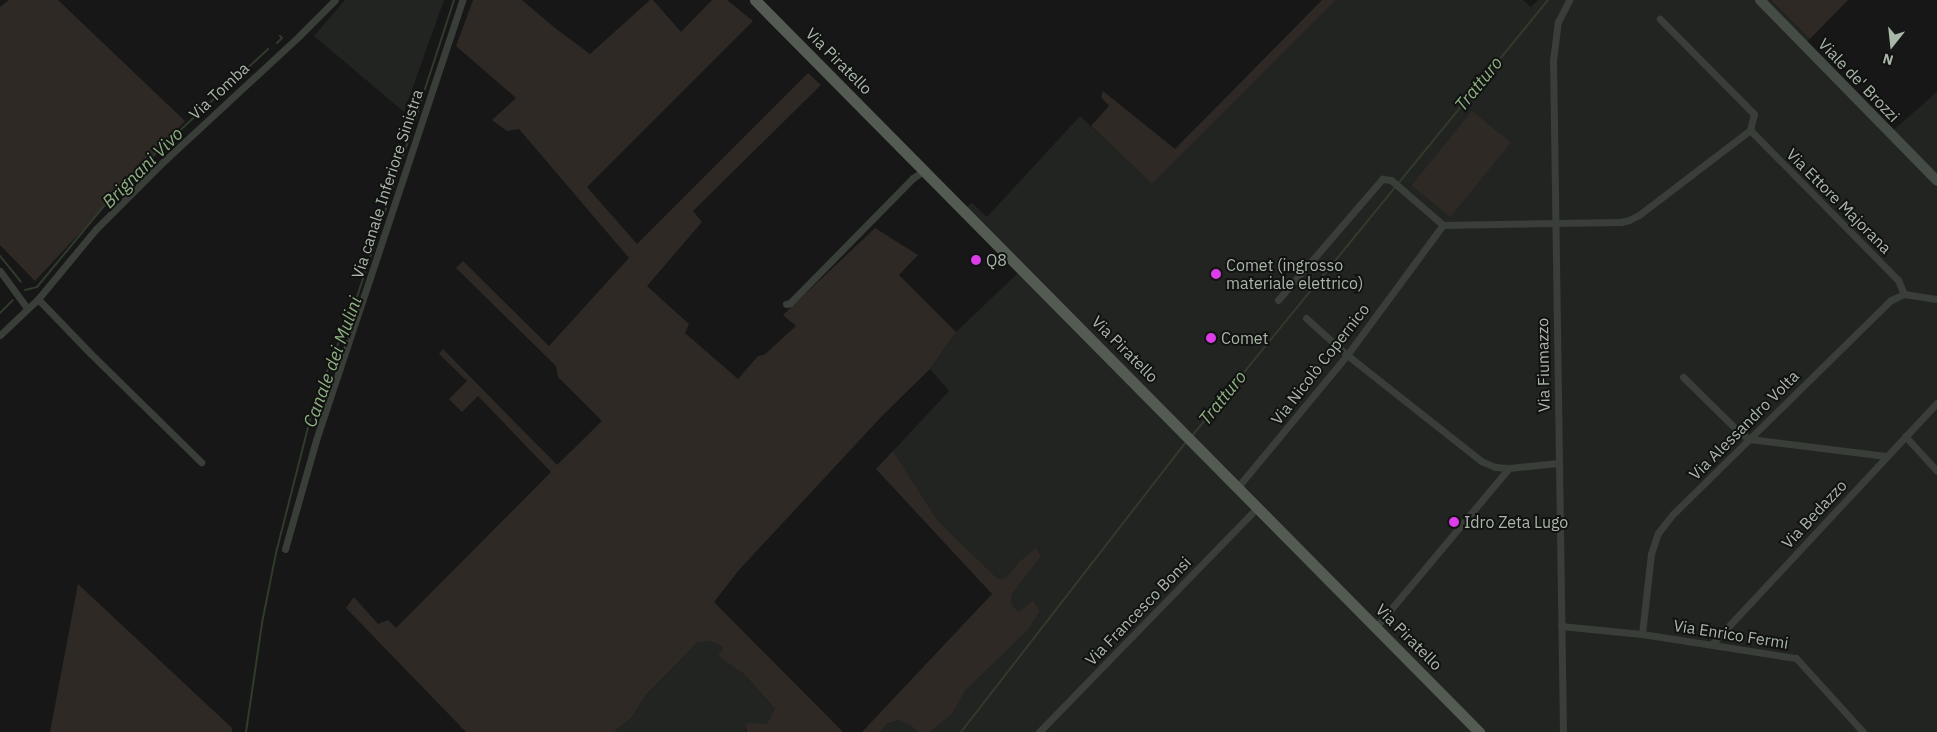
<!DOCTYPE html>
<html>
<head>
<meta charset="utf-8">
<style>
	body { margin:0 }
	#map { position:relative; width:1937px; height:732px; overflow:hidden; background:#161716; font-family:"IBM Plex Sans",sans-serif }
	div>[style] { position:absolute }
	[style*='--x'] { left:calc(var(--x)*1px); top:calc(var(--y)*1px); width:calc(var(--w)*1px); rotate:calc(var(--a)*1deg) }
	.built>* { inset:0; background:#222422 }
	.green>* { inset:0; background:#2f2926; transform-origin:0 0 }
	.stream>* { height:2px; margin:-1px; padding:0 1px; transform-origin:1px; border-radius:1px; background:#303b2c }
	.street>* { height:7px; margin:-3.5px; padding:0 3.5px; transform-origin:3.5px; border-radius:3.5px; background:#393e39 }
	.secondary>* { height:10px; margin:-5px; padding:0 5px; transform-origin:5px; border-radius:5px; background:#454c45 }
	.primary>* { height:11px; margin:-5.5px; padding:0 5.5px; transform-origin:5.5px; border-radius:5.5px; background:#535b53 }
	.dots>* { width:14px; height:14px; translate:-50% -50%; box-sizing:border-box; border:2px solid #111211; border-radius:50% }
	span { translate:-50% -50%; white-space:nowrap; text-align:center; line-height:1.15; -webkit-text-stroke:4px #111211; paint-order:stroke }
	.street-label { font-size:16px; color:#a9b7a8 }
	.poi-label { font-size:16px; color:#a9b7a8 }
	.left { translate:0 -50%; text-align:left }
	.water-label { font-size:18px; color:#8db081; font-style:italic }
	.north { position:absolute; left:1867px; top:20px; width:50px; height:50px; -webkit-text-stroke:4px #111211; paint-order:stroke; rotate:196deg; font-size:14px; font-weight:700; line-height:20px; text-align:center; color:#a9b7a8 }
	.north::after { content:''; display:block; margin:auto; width:18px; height:22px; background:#a9b7a8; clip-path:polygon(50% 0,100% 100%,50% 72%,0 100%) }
</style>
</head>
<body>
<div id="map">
	<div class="built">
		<i style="clip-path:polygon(345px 0,444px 0,404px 112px,314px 36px)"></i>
		<i style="clip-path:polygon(1336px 0,1523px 0,1531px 7px,1538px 0,1771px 0,1810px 39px,1804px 45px,1890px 133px,1937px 92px,1937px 732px,930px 732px,952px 714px,966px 690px,1028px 630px,1040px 611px,1018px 612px,1011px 603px,1011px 595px,1019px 584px,1018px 563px,1006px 578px,998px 579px,938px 521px,893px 451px,949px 391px,930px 369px,956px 332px,1018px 273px,961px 211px,972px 203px,987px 217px,1080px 116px,1152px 184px)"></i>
		<i style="clip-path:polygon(709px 641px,720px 645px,723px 649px,719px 656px,744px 674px,775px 709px,768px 724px,759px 724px,745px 730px,747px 732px,614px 732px,632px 717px,645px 696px,697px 643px)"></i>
		<i style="clip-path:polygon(898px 720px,910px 725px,918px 732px,880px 732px,887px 724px)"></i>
	</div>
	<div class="green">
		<i style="clip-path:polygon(9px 0,58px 0,185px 121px,35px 281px,0 245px,0 7px)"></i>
		<i style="clip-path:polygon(473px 0,522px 0,555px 28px,590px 54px,650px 0,653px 0,681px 32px,712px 0,727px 0,753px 21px,587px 187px,637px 244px,808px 73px,821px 85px,693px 211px,702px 222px,647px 286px,689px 324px,685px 333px,738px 379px,758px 356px,764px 355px,796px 326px,783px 315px,875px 228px,918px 255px,899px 275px,956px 332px,930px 369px,882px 416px,739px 570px,714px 602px,843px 732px,747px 732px,746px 723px,767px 724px,775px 709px,744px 674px,718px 656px,723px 649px,720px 645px,709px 641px,697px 643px,645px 696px,632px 717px,614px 732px,466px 732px,346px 608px,354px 597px,378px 624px,388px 620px,396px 628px,551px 472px,478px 396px,462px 412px,449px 399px,467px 381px,439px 354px,443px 349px,557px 465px,602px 421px,558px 377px,556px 366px,456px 268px,463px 261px,549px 346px,629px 258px,519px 129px,507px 131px,492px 120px,516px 98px,456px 46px)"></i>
		<i style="clip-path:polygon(1322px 0,1336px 0,1152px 184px,1091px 126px,1109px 106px,1101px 97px,1103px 91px,1175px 149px)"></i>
		<i style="clip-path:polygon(1771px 0,1848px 0,1810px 39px)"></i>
		<i style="left:1472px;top:111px;width:50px;height:96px;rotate:39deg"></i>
		<i style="clip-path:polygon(893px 451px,938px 521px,998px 579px,1006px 578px,1018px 563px,1036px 548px,1041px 556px,1011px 595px,1011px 603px,1018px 612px,1033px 601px,1040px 611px,1028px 630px,966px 690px,952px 714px,930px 732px,918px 732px,910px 725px,898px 720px,887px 724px,880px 732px,862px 732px,992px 594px,876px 469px)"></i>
		<i style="clip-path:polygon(78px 584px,232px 728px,232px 732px,50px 732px)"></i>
	</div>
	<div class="stream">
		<i style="--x:277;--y:43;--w:7;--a:-45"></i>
		<i style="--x:282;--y:38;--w:3;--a:-135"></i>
		<i style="--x:0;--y:256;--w:33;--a:51"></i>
		<i style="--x:25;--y:290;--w:12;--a:-14"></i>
		<i style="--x:37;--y:287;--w:113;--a:-50.4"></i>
		<i style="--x:109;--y:200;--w:76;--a:-45"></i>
		<i style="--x:163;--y:146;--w:143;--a:-42.7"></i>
		<i style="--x:0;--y:313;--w:18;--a:-45"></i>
		<i style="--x:1192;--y:436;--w:563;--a:-50.77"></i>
		<i style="--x:246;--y:732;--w:110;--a:-81.6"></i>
		<i style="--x:262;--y:623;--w:71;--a:-78.7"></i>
		<i style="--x:276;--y:553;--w:154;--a:-75.7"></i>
		<i style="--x:314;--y:404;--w:118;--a:-68.2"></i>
		<i style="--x:358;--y:294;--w:309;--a:-71.9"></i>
		<i style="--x:961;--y:732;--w:368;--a:-52.2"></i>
	</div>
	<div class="street">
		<i style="--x:1750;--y:130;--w:211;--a:45.4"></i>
		<i style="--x:1898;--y:280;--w:15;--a:67"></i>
		<i style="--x:0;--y:271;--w:46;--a:53.9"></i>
		<i style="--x:38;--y:299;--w:75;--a:46.1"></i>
		<i style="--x:90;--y:353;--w:156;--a:44.5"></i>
		<i style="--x:1278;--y:300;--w:160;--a:-49.3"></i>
		<i style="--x:1382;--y:179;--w:9;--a:6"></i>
		<i style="--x:1391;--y:180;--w:69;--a:40.9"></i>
		<i style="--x:786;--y:304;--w:4;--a:-14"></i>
		<i style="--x:790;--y:303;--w:175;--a:-45.5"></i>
		<i style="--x:913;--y:178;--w:14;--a:-34"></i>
		<i style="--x:1306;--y:318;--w:55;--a:42.1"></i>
		<i style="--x:1347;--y:355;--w:171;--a:38.3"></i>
		<i style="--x:1481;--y:461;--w:15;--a:23"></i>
		<i style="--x:1495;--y:467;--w:14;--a:4"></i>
		<i style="--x:1509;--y:468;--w:49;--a:-5.8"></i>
		<i style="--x:0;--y:335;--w:52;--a:-43.5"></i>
		<i style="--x:38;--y:299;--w:91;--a:-50.4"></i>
		<i style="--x:96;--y:229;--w:95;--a:-45"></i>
		<i style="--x:163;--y:162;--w:187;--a:-42.8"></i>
		<i style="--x:300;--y:35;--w:49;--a:-45"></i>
		<i style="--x:1683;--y:377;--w:80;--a:44.5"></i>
		<i style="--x:1740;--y:433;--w:12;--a:31"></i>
		<i style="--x:1750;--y:439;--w:137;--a:7.1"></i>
		<i style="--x:1905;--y:436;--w:47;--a:47.6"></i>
		<i style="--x:1237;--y:488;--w:173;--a:-50.4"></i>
		<i style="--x:1347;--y:355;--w:162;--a:-53.6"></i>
		<i style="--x:1443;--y:225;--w:178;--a:-1"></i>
		<i style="--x:1621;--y:222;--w:8;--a:-14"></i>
		<i style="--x:1629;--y:220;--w:11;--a:-27"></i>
		<i style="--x:1639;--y:215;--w:140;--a:-37.4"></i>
		<i style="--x:1750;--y:130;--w:16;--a:-76"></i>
		<i style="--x:1754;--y:114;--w:134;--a:-134.7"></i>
		<i style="--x:285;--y:549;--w:113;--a:-74.1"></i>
		<i style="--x:316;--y:440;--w:464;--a:-71.6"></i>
		<i style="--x:1561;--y:626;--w:81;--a:5.6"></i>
		<i style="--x:1642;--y:634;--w:156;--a:8.9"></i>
		<i style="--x:1796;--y:658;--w:100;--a:47.8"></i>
		<i style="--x:1376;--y:627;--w:207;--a:-50.1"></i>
		<i style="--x:1642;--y:634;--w:81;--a:-83.6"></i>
		<i style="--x:1651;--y:554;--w:22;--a:-72"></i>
		<i style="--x:1658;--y:533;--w:24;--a:-52"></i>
		<i style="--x:1673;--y:514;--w:305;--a:-44.5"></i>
		<i style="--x:1891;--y:300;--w:14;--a:-25"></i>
		<i style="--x:1904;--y:294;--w:33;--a:9"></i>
		<i style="--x:1712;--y:644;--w:330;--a:-47"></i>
		<i style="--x:1039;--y:732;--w:313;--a:-45.8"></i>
		<i style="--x:1563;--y:732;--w:671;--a:-90.85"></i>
		<i style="--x:1553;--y:61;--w:39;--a:-83"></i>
		<i style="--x:1558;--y:22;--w:25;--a:-63"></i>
	</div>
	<div class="secondary">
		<i style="--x:1760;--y:0;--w:253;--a:45.6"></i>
	</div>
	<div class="primary">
		<i style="--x:755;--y:0;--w:1030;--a:45.31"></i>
	</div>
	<div class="dots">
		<i style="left:976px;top:260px;background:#dd3de8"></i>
		<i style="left:1216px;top:274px;background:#dd3de8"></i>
		<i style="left:1211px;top:338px;background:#dd3de8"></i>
		<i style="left:1454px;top:522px;background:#dd3de8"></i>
	</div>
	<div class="street-label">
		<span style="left:839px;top:61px;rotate:45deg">Via Piratello</span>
		<span style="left:1859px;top:80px;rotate:46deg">Viale de' Brozzi</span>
		<span style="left:219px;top:91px;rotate:-43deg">Via Tomba</span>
		<span style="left:387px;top:184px;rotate:-72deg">Via canale Inferiore Sinistra</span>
		<span style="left:1839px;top:201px;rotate:45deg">Via Ettore Majorana</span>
		<span style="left:1125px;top:349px;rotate:45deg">Via Piratello</span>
		<span style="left:1320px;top:364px;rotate:-52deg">Via Nicolò Copernico</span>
		<span style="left:1543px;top:365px;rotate:-91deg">Via Fiumazzo</span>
		<span style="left:1744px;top:425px;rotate:-45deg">Via Alessandro Volta</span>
		<span style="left:1814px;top:514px;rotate:-47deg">Via Bedazzo</span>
		<span style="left:1138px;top:611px;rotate:-46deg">Via Francesco Bonsi</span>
		<span style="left:1731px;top:634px;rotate:9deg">Via Enrico Fermi</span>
		<span style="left:1409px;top:637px;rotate:45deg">Via Piratello</span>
	</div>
	<div class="poi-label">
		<span class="left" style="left:986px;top:260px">Q8</span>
		<span class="left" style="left:1226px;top:274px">Comet (ingrosso<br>materiale elettrico)</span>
		<span class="left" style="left:1221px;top:338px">Comet</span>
		<span class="left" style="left:1464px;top:522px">Idro Zeta Lugo</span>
	</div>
	<div class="water-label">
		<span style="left:1479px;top:84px;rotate:-51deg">Tratturo</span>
		<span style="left:143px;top:168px;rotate:-45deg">Brignani Vivo</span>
		<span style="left:333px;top:362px;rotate:-70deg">Canale dei Mulini</span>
		<span style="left:1223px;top:398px;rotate:-51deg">Tratturo</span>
	</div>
	<div class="north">N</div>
</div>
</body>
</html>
